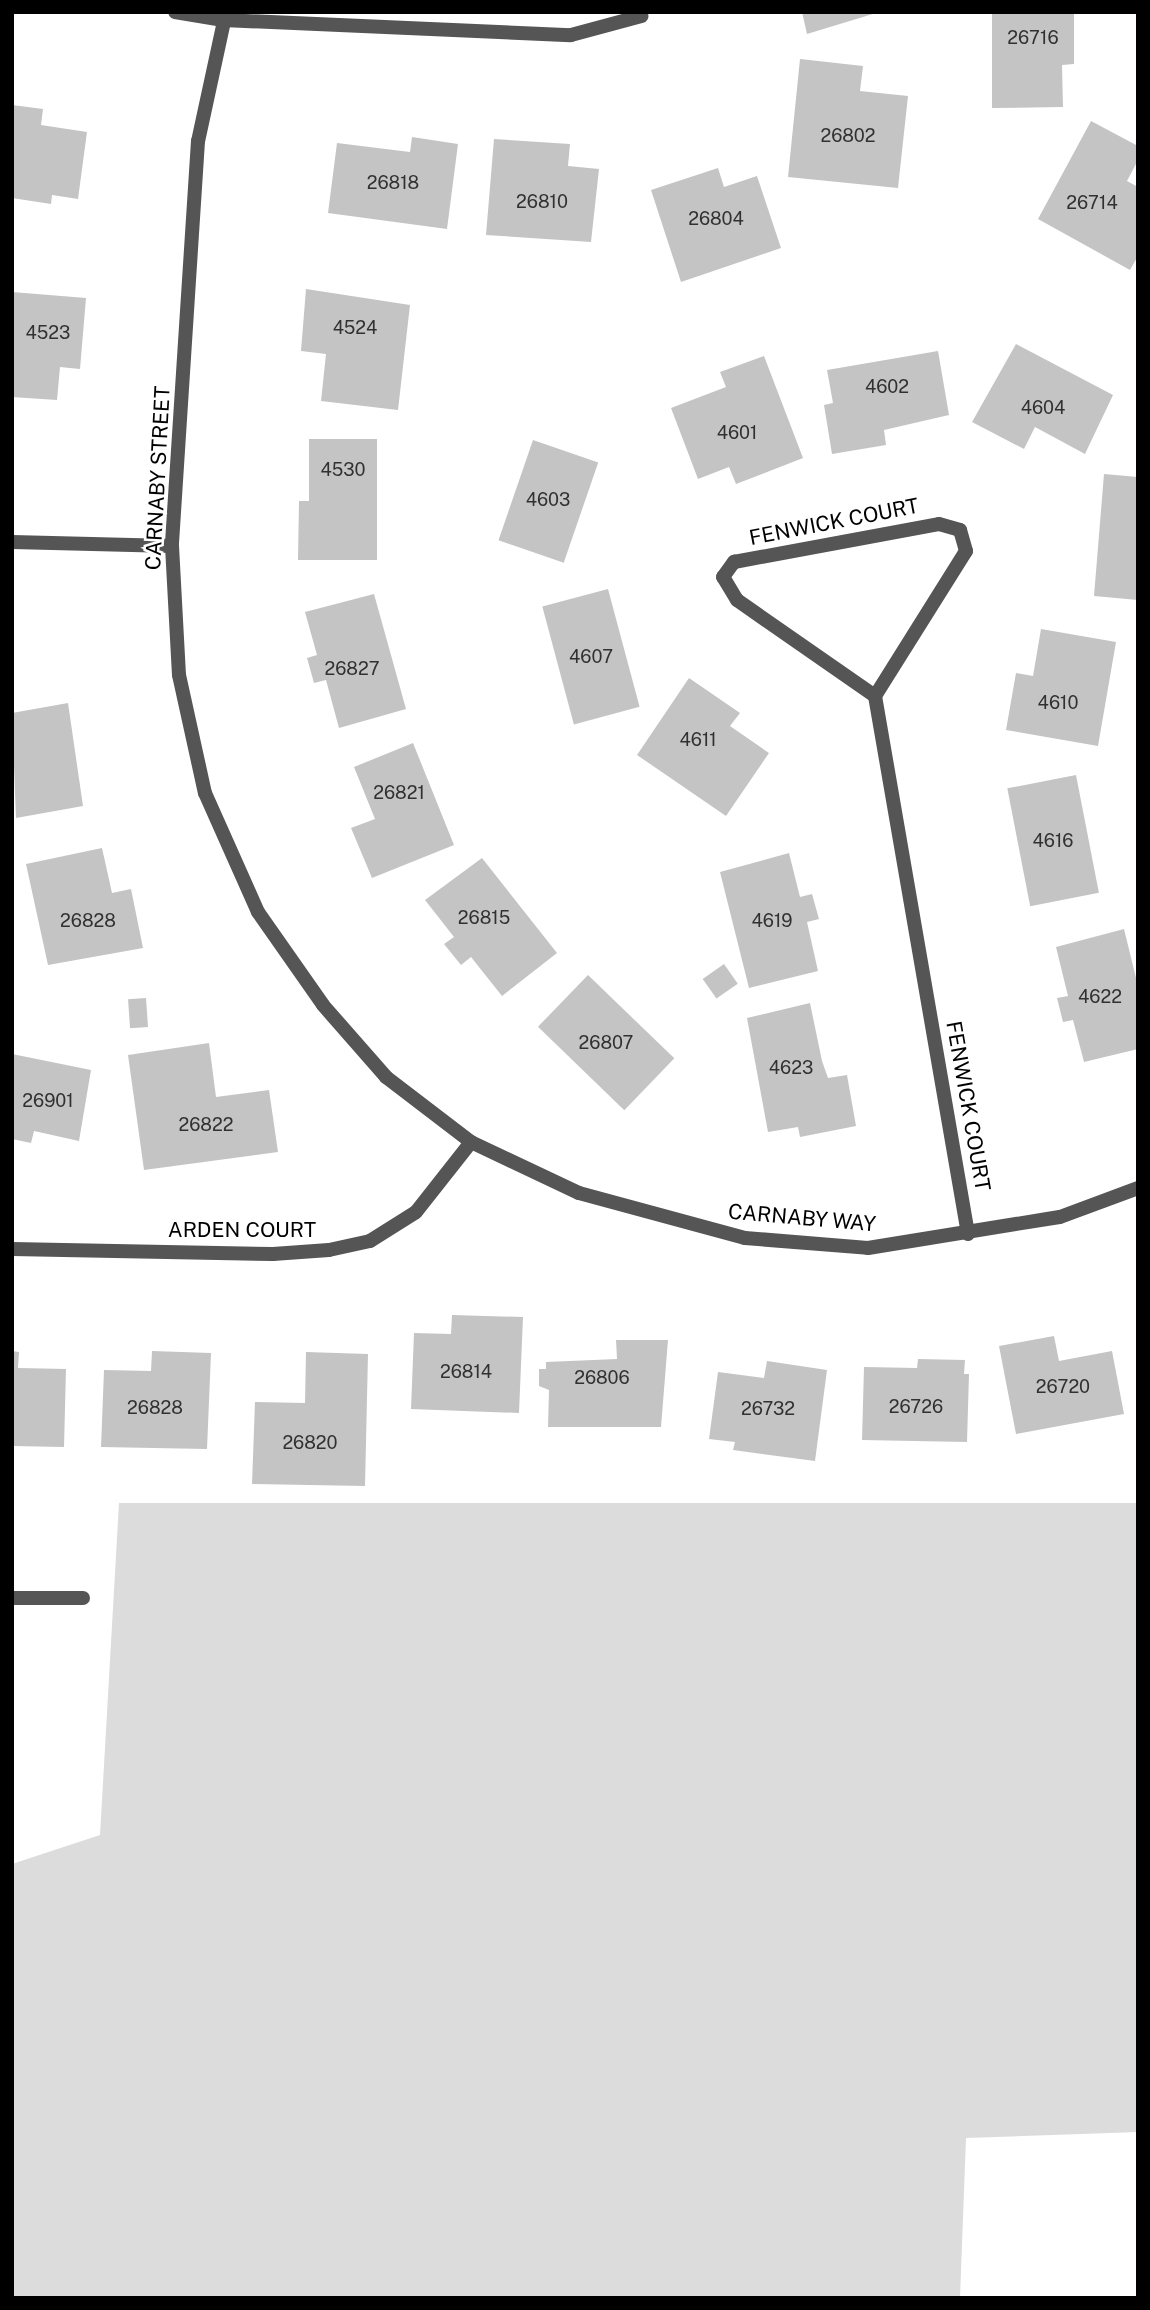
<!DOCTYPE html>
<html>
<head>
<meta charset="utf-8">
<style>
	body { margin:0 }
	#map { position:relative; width:1150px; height:2310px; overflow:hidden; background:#fff; font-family:"Public Sans",sans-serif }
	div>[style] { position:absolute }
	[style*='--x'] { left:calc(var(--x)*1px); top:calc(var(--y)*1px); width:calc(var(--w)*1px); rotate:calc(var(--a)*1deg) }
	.green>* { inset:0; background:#dcdcdc }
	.building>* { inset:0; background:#c4c4c4; transform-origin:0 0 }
	.service>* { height:14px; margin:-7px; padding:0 7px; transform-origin:7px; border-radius:7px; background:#555 }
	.minor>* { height:14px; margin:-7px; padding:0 7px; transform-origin:7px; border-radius:7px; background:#555 }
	span { translate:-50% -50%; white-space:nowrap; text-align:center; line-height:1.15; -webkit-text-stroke:5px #fff; paint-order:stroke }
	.number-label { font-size:18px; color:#313131 }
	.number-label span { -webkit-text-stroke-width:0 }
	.street-label { font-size:21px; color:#000 }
	.frame { position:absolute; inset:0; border:14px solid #000; pointer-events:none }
</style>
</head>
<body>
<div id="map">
	<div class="green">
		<i style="clip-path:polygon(119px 1503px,1138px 1503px,1138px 2132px,966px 2138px,960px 2298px,12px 2298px,12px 1864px,100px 1835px)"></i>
	</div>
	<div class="building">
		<i style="clip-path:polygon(802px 12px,876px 12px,876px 13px,807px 34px)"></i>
		<i style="clip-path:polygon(992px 12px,1074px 12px,1074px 64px,1062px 65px,1063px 107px,992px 108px)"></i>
		<i style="clip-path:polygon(800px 59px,863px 66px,860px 91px,908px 96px,898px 188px,788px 177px)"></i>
		<i style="clip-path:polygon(12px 105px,43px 109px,41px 125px,87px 132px,78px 199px,52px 195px,51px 204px,12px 198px)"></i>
		<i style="clip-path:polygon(1091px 121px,1138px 146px,1138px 160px,1127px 181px,1138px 187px,1138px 256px,1130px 270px,1038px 219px)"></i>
		<i style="clip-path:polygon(412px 137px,458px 144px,447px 229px,328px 213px,337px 143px,410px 152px)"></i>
		<i style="clip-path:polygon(494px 139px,570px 144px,568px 166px,599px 169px,591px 242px,486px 235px)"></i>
		<i style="clip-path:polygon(718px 168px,724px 187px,757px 176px,781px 248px,681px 282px,651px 190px)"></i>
		<i style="clip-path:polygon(306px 289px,410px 305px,398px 410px,321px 401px,326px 354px,301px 351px)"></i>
		<i style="clip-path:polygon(12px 292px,86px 298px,80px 369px,60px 367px,57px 400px,12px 397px)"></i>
		<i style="clip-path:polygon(1016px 344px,1113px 395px,1085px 454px,1035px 427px,1024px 449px,972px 422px)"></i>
		<i style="clip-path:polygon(938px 351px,949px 415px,884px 430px,886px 445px,832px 454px,824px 405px,833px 403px,827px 370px)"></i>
		<i style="clip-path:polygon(764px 356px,803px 458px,736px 484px,729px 467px,698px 479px,671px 408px,726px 387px,720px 372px)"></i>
		<i style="clip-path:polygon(309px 439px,377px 439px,377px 560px,298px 560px,299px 501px,309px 501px)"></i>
		<i style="left:533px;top:440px;width:69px;height:106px;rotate:19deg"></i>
		<i style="clip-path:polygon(1104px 474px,1138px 477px,1138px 600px,1094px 596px)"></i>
		<i style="left:608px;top:589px;width:122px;height:68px;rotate:75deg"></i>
		<i style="clip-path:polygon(374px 594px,406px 709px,339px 728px,326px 680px,314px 683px,307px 658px,317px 655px,305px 612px)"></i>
		<i style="clip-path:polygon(1041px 629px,1116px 642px,1098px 746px,1006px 730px,1016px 673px,1033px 676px)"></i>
		<i style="clip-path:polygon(689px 678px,740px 713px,730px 726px,769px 753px,726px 816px,637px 755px)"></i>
		<i style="clip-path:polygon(68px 703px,83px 806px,16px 818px,12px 713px)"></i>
		<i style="clip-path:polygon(413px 743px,454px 845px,372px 878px,351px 828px,375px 819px,354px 767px)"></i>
		<i style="left:1076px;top:775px;width:120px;height:70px;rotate:79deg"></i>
		<i style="clip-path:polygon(102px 848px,112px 893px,131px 889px,143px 948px,48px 965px,26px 864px)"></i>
		<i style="clip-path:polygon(789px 853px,800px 897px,812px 894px,819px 919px,807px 922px,818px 971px,749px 988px,720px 872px)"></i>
		<i style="clip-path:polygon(482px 858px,557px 953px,502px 996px,471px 957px,461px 965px,444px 944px,454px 937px,425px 900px)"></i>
		<i style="clip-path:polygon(1124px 929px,1138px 986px,1138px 1049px,1084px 1062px,1073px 1020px,1063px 1022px,1057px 998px,1068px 996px,1056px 947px)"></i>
		<i style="left:724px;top:964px;width:24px;height:26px;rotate:55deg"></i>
		<i style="left:588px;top:975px;width:120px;height:72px;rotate:44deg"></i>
		<i style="left:146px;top:998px;width:29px;height:18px;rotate:86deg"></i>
		<i style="clip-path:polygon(810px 1003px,822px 1061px,828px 1078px,847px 1075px,856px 1126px,800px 1137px,798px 1127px,768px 1132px,747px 1018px)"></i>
		<i style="clip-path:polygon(209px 1043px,216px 1097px,269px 1090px,278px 1152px,144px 1170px,128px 1055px)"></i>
		<i style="clip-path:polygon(12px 1054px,91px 1070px,79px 1141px,34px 1131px,31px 1143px,12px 1139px)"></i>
		<i style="clip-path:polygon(452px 1315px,523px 1317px,519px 1413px,411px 1409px,414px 1333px,451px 1334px)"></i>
		<i style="clip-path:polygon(1054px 1336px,1059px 1361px,1112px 1351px,1124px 1414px,1016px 1434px,999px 1346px)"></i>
		<i style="clip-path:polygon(616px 1340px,668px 1340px,661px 1427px,548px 1427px,549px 1390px,539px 1386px,539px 1369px,546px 1369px,546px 1362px,617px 1359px)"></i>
		<i style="clip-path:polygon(12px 1351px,19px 1352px,18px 1368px,66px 1369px,64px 1447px,12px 1446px)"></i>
		<i style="clip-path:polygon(152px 1351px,211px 1353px,207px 1449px,101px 1447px,104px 1370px,151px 1371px)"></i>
		<i style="clip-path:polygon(306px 1352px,368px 1354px,365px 1486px,252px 1484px,255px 1402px,305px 1403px)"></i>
		<i style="clip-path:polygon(918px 1359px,965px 1360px,964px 1374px,969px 1374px,967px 1442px,862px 1440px,864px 1367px,917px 1368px)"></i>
		<i style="clip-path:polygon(767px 1361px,827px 1370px,815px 1461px,733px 1450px,735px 1442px,709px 1439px,718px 1372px,764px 1378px)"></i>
	</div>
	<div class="service">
		<i style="--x:12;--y:1598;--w:71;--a:0"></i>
	</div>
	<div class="minor">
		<i style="--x:175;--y:12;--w:49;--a:9.5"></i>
		<i style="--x:223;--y:20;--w:348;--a:2.5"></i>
		<i style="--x:571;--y:35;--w:73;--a:-15"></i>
		<i style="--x:226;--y:12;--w:132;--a:102.2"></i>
		<i style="--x:198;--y:141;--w:406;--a:93.7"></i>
		<i style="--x:172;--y:546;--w:129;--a:86.9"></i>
		<i style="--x:179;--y:675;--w:121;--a:77.6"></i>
		<i style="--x:205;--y:793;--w:130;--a:66"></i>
		<i style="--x:258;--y:912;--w:113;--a:55"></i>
		<i style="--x:323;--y:1005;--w:96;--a:48.8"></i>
		<i style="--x:386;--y:1077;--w:107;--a:37.4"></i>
		<i style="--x:471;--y:1142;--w:119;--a:25.3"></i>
		<i style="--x:579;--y:1193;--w:172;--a:15.2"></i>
		<i style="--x:745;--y:1238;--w:123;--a:4.6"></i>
		<i style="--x:868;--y:1248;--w:194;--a:-9.2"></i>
		<i style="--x:1060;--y:1217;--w:83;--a:-20.4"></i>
		<i style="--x:939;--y:524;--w:22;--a:16"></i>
		<i style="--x:960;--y:530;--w:22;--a:74"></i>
		<i style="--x:966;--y:551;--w:171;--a:122.1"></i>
		<i style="--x:875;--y:696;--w:168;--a:-145.2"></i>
		<i style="--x:737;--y:600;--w:27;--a:-121"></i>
		<i style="--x:723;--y:577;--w:19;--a:-54"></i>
		<i style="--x:734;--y:562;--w:208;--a:-10.5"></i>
		<i style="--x:12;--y:542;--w:160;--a:1.4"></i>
		<i style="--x:875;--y:696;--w:546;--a:80.19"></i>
		<i style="--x:12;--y:1249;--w:261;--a:1.1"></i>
		<i style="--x:273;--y:1254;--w:56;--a:-4.1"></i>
		<i style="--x:329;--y:1250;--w:42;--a:-12.4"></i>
		<i style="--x:370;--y:1241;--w:54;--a:-32.2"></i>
		<i style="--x:416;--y:1212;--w:89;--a:-51.8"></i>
	</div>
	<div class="number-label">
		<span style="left:1033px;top:38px">26716</span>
		<span style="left:848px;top:136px">26802</span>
		<span style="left:393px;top:183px">26818</span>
		<span style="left:542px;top:202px">26810</span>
		<span style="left:1092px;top:203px">26714</span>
		<span style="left:716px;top:219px">26804</span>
		<span style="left:355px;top:328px">4524</span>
		<span style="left:48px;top:333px">4523</span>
		<span style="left:887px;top:387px">4602</span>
		<span style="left:1043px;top:408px">4604</span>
		<span style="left:737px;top:433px">4601</span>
		<span style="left:343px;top:470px">4530</span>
		<span style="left:548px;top:500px">4603</span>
		<span style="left:591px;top:657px">4607</span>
		<span style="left:352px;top:669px">26827</span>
		<span style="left:1058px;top:703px">4610</span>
		<span style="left:698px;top:740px">4611</span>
		<span style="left:399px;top:793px">26821</span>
		<span style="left:1053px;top:841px">4616</span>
		<span style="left:484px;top:918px">26815</span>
		<span style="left:88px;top:921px">26828</span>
		<span style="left:772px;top:921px">4619</span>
		<span style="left:1100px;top:997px">4622</span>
		<span style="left:606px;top:1043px">26807</span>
		<span style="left:791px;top:1068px">4623</span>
		<span style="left:48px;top:1101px">26901</span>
		<span style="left:206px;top:1125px">26822</span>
		<span style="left:466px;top:1372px">26814</span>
		<span style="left:602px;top:1378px">26806</span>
		<span style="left:1063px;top:1387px">26720</span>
		<span style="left:916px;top:1407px">26726</span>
		<span style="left:155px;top:1408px">26828</span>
		<span style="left:768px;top:1409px">26732</span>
		<span style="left:310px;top:1443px">26820</span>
	</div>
	<div class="street-label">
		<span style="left:158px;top:478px;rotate:-87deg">CARNABY STREET</span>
		<span style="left:834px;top:522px;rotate:-11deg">FENWICK COURT</span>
		<span style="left:968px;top:1106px;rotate:80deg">FENWICK COURT</span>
		<span style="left:802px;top:1218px;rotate:5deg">CARNABY WAY</span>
		<span style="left:242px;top:1230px">ARDEN COURT</span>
	</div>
	<div class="frame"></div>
</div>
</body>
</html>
